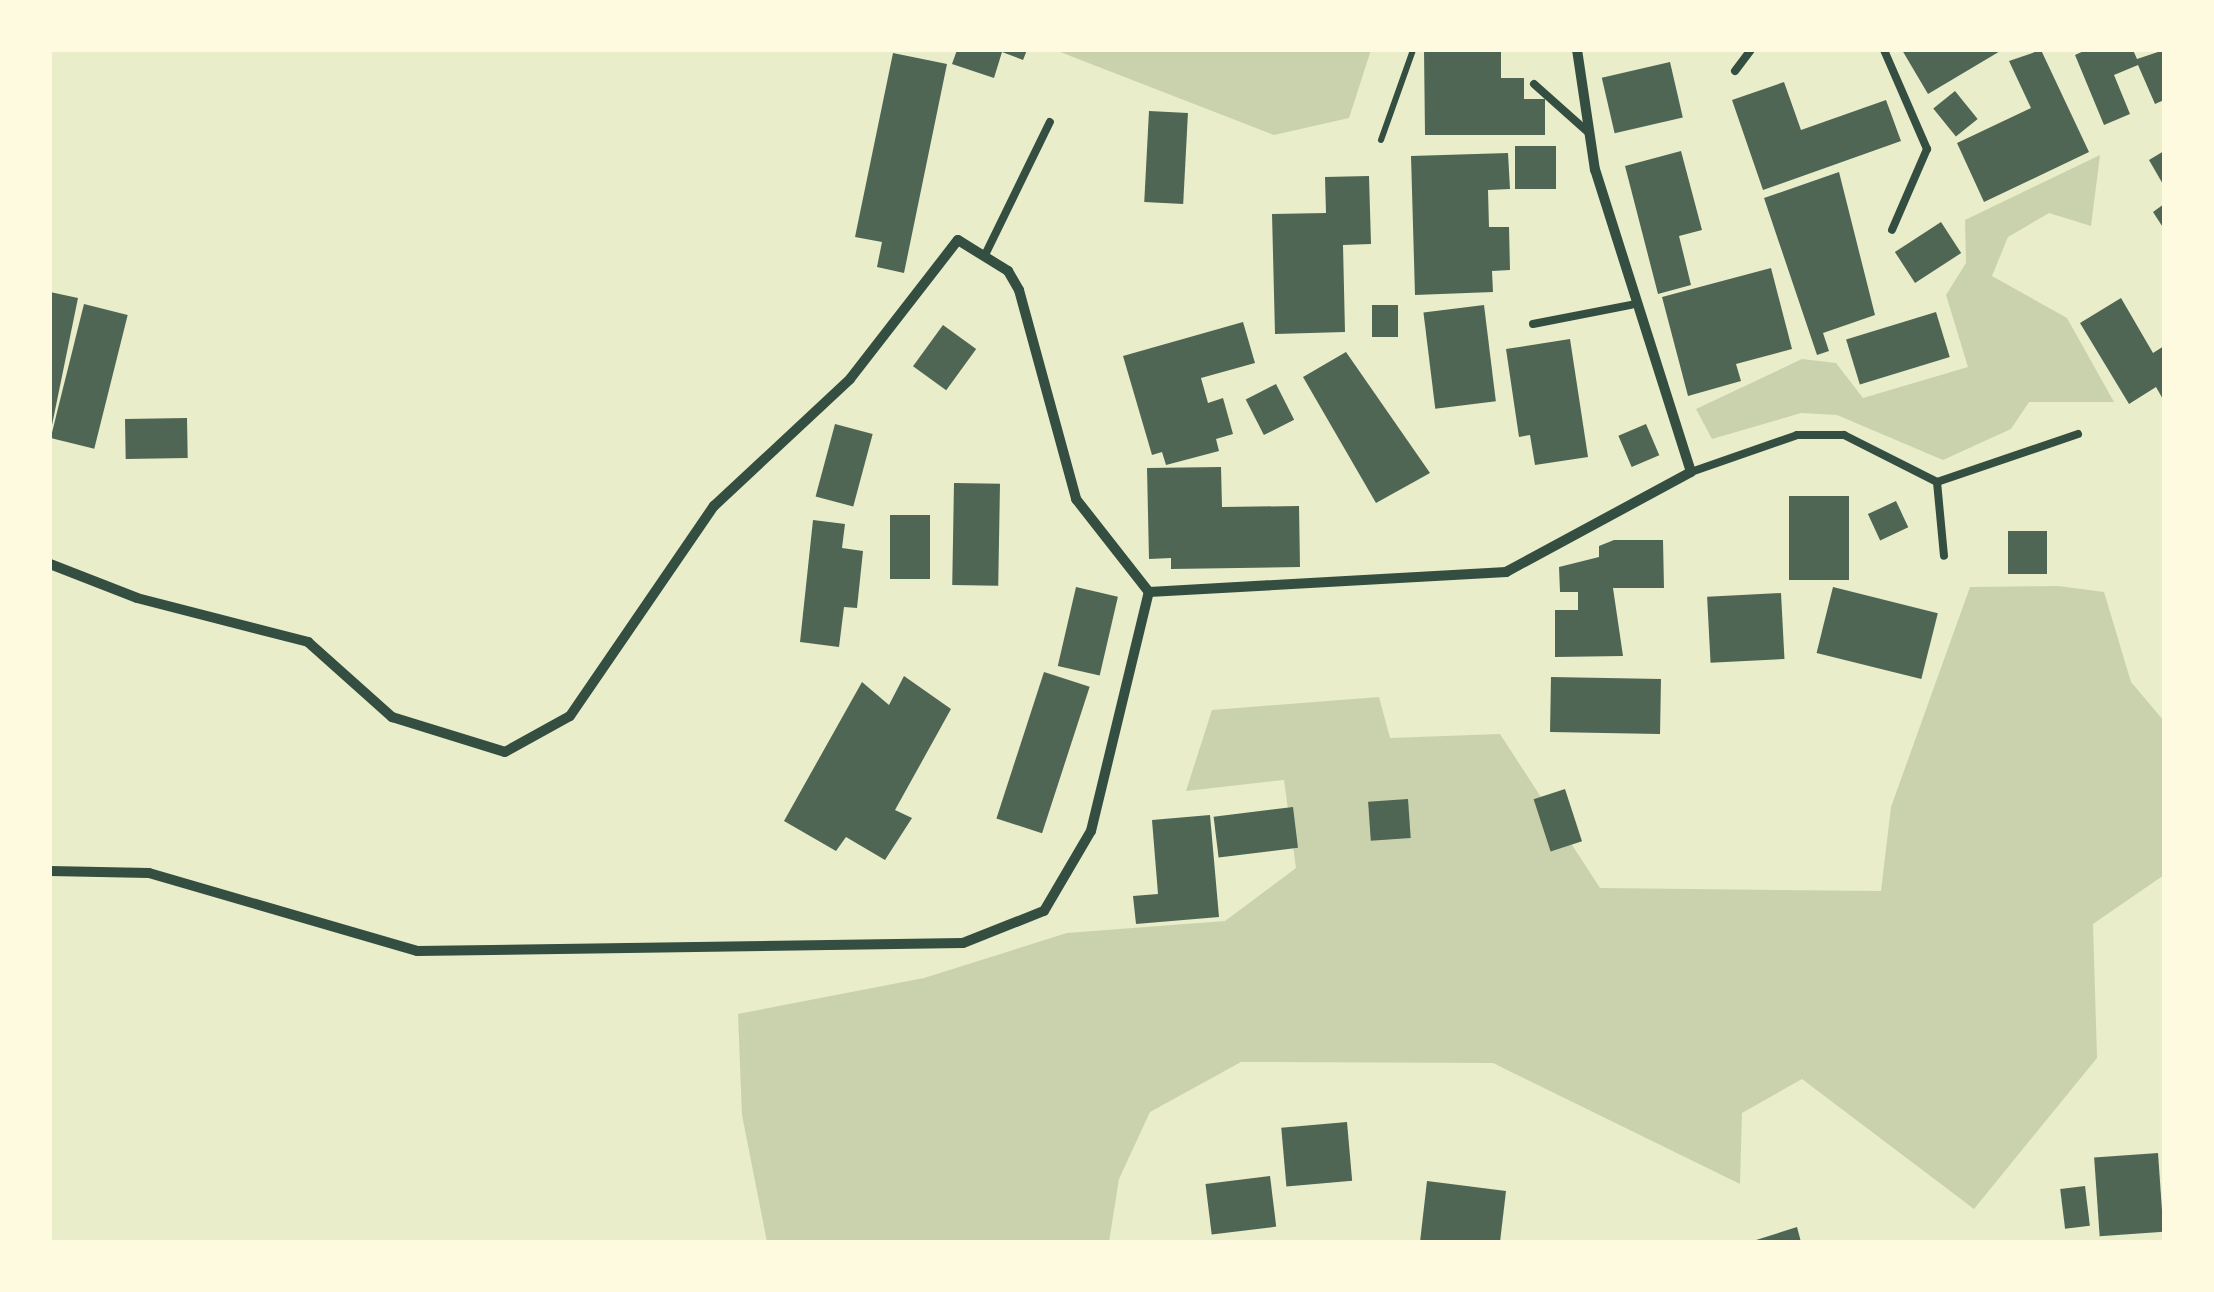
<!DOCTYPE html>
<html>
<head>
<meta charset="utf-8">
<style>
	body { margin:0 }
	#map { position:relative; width:2214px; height:1292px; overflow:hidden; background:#e9edc9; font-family:"Fira Sans Condensed",sans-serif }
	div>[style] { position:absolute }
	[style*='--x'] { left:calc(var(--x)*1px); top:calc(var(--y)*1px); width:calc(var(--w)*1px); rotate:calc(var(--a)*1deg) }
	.green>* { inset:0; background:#cad2ad }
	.building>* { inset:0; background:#4f6655; transform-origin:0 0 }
	.path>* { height:6px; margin:-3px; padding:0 3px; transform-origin:3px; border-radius:3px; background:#344e41 }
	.service>* { height:8px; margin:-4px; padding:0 4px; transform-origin:4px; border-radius:4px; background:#344e41 }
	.minor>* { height:10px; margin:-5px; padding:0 5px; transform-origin:5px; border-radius:5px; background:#344e41 }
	span { translate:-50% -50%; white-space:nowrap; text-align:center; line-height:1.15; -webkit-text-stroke:8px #fefae0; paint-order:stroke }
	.frame { position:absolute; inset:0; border:52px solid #fefae0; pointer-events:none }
</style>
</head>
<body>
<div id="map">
	<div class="green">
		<i style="clip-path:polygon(1055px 50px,1371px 50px,1349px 118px,1274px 135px)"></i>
		<i style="clip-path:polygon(2100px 155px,2091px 226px,2049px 213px,2008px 237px,1992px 276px,2067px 318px,2114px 402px,2029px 402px,2011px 429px,1943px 460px,1837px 415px,1801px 413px,1712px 439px,1696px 409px,1802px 359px,1836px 363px,1863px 398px,1968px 367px,1946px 295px,1966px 263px,1965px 220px)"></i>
		<i style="clip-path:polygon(2058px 586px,2104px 592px,2131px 682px,2164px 721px,2164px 875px,2093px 924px,2097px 1058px,1974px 1209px,1802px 1079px,1742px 1113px,1740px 1184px,1493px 1063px,1241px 1062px,1150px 1112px,1119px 1179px,1109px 1242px,767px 1242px,742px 1115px,738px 1014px,924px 978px,1067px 933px,1225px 921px,1296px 868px,1284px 780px,1186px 791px,1212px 710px,1379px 697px,1390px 738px,1500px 734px,1600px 888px,1881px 891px,1891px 807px,1970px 587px)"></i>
	</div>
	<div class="building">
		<i style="clip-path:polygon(957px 50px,1027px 50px,1023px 60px,1002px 52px,994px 78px,952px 64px)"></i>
		<i style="clip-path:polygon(1424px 50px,1501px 50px,1501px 78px,1524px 78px,1524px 99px,1545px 99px,1545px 135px,1425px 135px)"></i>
		<i style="clip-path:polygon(1902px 50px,2002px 50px,1928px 94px)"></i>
		<i style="clip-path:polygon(2041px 50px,2089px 152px,1984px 202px,1957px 143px,2031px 108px,2009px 61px)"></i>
		<i style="clip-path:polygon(2086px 50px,2133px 50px,2137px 59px,2164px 50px,2164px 100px,2155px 104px,2138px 65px,2114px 75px,2130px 114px,2104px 125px,2075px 55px)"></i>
		<i style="clip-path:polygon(893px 53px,947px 64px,904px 273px,877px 267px,882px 242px,855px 237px)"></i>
		<i style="left:1670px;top:62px;width:57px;height:70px;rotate:77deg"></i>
		<i style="clip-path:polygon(1784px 82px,1801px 130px,1886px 100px,1901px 141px,1763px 190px,1732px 100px)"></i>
		<i style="left:1955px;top:91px;width:36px;height:28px;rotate:51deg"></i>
		<i style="left:1149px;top:111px;width:39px;height:91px;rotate:3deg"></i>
		<i style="left:1515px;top:146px;width:41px;height:43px"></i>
		<i style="clip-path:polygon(1681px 151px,1702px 230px,1679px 236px,1691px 285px,1658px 294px,1625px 166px)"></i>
		<i style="clip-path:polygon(2164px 151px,2164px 186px,2149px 160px)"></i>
		<i style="clip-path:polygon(1508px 153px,1510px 189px,1488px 190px,1489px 227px,1509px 227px,1510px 270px,1492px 271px,1493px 292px,1415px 295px,1411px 156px)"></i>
		<i style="clip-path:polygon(1839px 172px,1875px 315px,1823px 333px,1829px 351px,1817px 355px,1764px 198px)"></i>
		<i style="clip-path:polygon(1369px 176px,1371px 244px,1343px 245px,1345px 332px,1275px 334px,1272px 214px,1326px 213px,1325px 177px)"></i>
		<i style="clip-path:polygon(2164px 204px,2164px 229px,2153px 212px)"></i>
		<i style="left:1941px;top:222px;width:37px;height:55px;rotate:57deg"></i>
		<i style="clip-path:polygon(1771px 268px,1792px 349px,1736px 364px,1741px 381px,1688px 396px,1662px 297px)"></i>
		<i style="clip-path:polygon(50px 292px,78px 298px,52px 425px,50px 425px)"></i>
		<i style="clip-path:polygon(2121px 298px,2153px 353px,2164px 346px,2164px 401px,2156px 387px,2129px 404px,2080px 323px)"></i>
		<i style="left:84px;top:304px;width:45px;height:138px;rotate:14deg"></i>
		<i style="left:1372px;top:305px;width:26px;height:32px"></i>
		<i style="left:1484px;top:305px;width:97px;height:61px;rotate:83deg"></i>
		<i style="left:1936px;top:312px;width:47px;height:94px;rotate:73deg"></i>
		<i style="clip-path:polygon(1243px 322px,1255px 363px,1201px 378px,1208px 403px,1223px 398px,1233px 434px,1216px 439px,1219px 451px,1166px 465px,1162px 452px,1152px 455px,1123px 356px)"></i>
		<i style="left:943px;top:325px;width:41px;height:51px;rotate:36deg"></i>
		<i style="clip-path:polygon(1570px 339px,1588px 457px,1535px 465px,1530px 435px,1519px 437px,1506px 349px)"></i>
		<i style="clip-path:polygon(1346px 352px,1430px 473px,1376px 503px,1303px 377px)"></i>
		<i style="left:1276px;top:384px;width:40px;height:34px;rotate:63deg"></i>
		<i style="left:187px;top:418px;width:40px;height:62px;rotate:89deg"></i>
		<i style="left:835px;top:424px;width:39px;height:75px;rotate:15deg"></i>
		<i style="left:1646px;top:424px;width:34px;height:30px;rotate:67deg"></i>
		<i style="clip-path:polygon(1221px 467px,1222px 507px,1299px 506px,1300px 567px,1171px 569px,1171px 558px,1149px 559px,1147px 468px)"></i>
		<i style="left:954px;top:483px;width:46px;height:102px;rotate:1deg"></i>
		<i style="left:1789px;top:496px;width:60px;height:84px"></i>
		<i style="left:1896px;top:501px;width:29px;height:31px;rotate:65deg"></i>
		<i style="left:890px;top:515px;width:40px;height:64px"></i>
		<i style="clip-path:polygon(813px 520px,845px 524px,842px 548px,863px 551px,857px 608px,844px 607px,839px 647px,800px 642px)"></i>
		<i style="left:2008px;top:531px;width:39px;height:43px"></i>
		<i style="clip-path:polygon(1614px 540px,1663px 540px,1664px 588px,1613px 588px,1623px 656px,1555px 657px,1555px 610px,1578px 610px,1578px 592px,1560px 592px,1559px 567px,1599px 557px,1599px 546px)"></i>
		<i style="left:1076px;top:587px;width:43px;height:81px;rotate:13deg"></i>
		<i style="left:1833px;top:587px;width:108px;height:68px;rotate:14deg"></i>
		<i style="left:1781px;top:593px;width:66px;height:74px;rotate:87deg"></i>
		<i style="left:1044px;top:672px;width:48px;height:154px;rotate:18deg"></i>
		<i style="clip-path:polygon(904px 676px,951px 709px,895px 810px,912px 818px,885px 860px,846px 837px,836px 851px,784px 821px,862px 682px,889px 705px)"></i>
		<i style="left:1551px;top:677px;width:110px;height:55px;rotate:1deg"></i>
		<i style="left:1565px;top:789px;width:55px;height:33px;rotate:72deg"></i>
		<i style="left:1408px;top:799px;width:39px;height:40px;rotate:86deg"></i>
		<i style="left:1293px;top:807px;width:41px;height:80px;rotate:83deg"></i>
		<i style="clip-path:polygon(1210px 815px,1219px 917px,1136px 924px,1133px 896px,1158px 894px,1152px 820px)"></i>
		<i style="left:1347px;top:1122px;width:59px;height:66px;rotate:85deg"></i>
		<i style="left:2158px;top:1153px;width:79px;height:64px;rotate:86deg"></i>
		<i style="left:1270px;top:1176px;width:51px;height:65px;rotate:83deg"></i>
		<i style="clip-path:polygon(1427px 1181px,1506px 1191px,1500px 1242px,1420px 1242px)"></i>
		<i style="left:2085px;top:1186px;width:40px;height:25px;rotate:83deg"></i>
		<i style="clip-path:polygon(1797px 1227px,1801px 1242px,1753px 1242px,1753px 1241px)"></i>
	</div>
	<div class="path">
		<i style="--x:1381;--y:140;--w:96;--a:-70.4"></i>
	</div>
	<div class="service">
		<i style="--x:1884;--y:50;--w:108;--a:66.5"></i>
		<i style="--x:1927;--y:149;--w:88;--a:113.4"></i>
		<i style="--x:1735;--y:71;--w:26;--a:-53"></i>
		<i style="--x:1534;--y:84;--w:74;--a:41.7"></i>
		<i style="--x:985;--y:255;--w:148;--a:-64"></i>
		<i style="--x:1533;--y:324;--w:100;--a:-11"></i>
		<i style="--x:1691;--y:472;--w:112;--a:-19.2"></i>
		<i style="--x:1797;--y:435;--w:47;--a:0"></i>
		<i style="--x:1844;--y:435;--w:104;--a:26.8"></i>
		<i style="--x:1937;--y:482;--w:74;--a:84.6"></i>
		<i style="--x:1937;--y:482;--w:149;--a:-18.8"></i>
	</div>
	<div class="minor">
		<i style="--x:50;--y:564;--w:93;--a:21.3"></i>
		<i style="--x:137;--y:598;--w:177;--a:14.4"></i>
		<i style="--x:308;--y:642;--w:113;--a:41.8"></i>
		<i style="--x:392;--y:717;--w:118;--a:17.2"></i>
		<i style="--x:505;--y:752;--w:74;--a:-29"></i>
		<i style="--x:570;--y:716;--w:255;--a:-55.6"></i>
		<i style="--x:714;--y:506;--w:186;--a:-43"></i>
		<i style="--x:850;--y:379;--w:176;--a:-52.2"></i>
		<i style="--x:958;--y:240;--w:59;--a:31.8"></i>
		<i style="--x:1008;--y:271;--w:22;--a:60"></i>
		<i style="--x:1019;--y:290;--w:217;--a:74.7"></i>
		<i style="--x:1076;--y:499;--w:118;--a:51.9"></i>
		<i style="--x:1149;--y:592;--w:358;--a:-3.2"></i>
		<i style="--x:1506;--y:572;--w:210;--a:-28.4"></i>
		<i style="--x:1691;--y:472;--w:317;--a:-107.6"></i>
		<i style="--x:1595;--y:170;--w:121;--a:-98.5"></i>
		<i style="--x:50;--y:871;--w:99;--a:1.2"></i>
		<i style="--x:149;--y:873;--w:279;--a:16.2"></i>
		<i style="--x:417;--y:951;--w:546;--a:-0.84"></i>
		<i style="--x:963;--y:943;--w:87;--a:-21.6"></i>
		<i style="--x:1044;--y:911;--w:93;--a:-59.6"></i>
		<i style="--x:1091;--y:831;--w:246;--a:-76.4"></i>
	</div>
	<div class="frame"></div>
</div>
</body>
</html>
